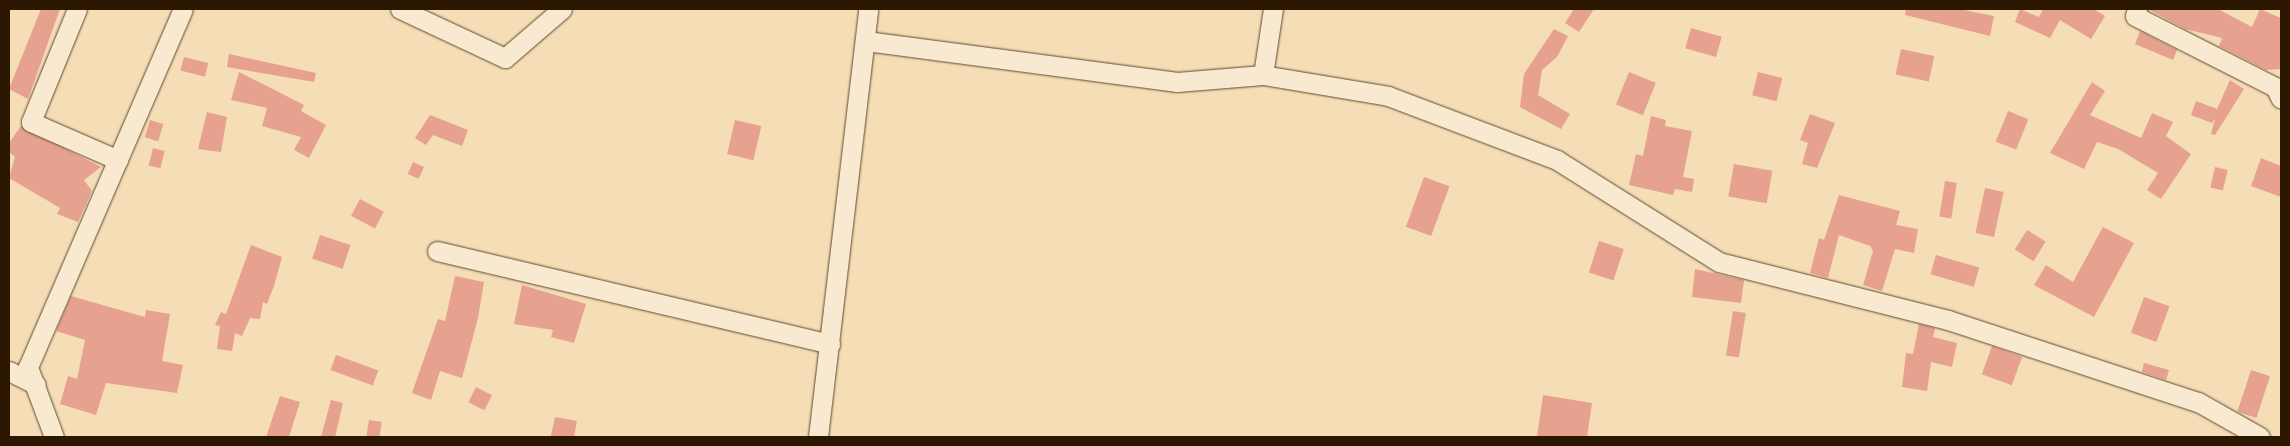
<!DOCTYPE html>
<html>
<head>
<meta charset="utf-8">
<style>
	body { margin:0 }
	#map { position:relative; width:2290px; height:446px; overflow:hidden; background:#f5ddb6; font-family:"Old Standard TT",serif }
	div>[style] { position:absolute }
	[style*='--x'] { left:calc(var(--x)*1px); top:calc(var(--y)*1px); width:calc(var(--w)*1px); rotate:calc(var(--a)*1deg) }
	.building>* { inset:0; background:#e6a28f; transform-origin:0 0 }
	.roads { filter:drop-shadow(0 0 1px #5e492e) drop-shadow(0 0 1px #5e492e) }
	.street>* { height:19px; margin:-9.5px; padding:0 9.5px; transform-origin:9.5px; border-radius:9.5px; background:#f8e9d0 }
	span { translate:-50% -50%; white-space:nowrap; text-align:center; line-height:1.15; -webkit-text-stroke:4.5px #f8e9d0; paint-order:stroke }
	.frame { position:absolute; inset:0; border:10px solid #2c1800; pointer-events:none }
</style>
</head>
<body>
<div id="map">
	<div class="building">
		<i style="clip-path:polygon(41px 9px,60px 9px,28px 99px,9px 89px)"></i>
		<i style="clip-path:polygon(1574px 9px,1594px 9px,1579px 32px,1565px 23px)"></i>
		<i style="clip-path:polygon(1906px 9px,1959px 9px,1994px 16px,1990px 36px,1905px 15px)"></i>
		<i style="clip-path:polygon(2020px 9px,2039px 17px,2043px 9px,2094px 9px,2105px 16px,2091px 39px,2060px 20px,2050px 38px,2015px 22px)"></i>
		<i style="clip-path:polygon(2148px 9px,2218px 9px,2252px 27px,2260px 9px,2281px 18px,2281px 69px,2266px 70px,2219px 46px,2222px 38px,2185px 29px)"></i>
		<i style="left:1691px;top:28px;width:32px;height:21px;rotate:16deg"></i>
		<i style="clip-path:polygon(1554px 29px,1568px 36px,1557px 57px,1542px 70px,1538px 95px,1570px 114px,1561px 129px,1520px 107px,1524px 74px)"></i>
		<i style="clip-path:polygon(2140px 31px,2177px 50px,2173px 60px,2135px 44px)"></i>
		<i style="left:1901px;top:49px;width:34px;height:26px;rotate:12deg"></i>
		<i style="clip-path:polygon(229px 54px,316px 73px,314px 82px,227px 67px)"></i>
		<i style="left:184px;top:57px;width:25px;height:14px;rotate:14deg"></i>
		<i style="clip-path:polygon(239px 72px,304px 105px,301px 111px,326px 125px,309px 158px,294px 150px,301px 137px,262px 126px,267px 108px,231px 100px)"></i>
		<i style="left:1629px;top:72px;width:29px;height:35px;rotate:22deg"></i>
		<i style="left:1758px;top:72px;width:25px;height:24px;rotate:14deg"></i>
		<i style="clip-path:polygon(2230px 80px,2244px 89px,2215px 135px,2211px 134px,2215px 119px,2212px 123px,2191px 115px,2196px 101px,2217px 109px)"></i>
		<i style="clip-path:polygon(2092px 82px,2105px 91px,2090px 115px,2141px 138px,2152px 113px,2173px 122px,2166px 136px,2191px 154px,2161px 199px,2147px 190px,2158px 173px,2118px 149px,2097px 142px,2084px 169px,2050px 153px)"></i>
		<i style="left:2008px;top:111px;width:22px;height:33px;rotate:22deg"></i>
		<i style="clip-path:polygon(207px 112px,227px 117px,221px 152px,198px 149px)"></i>
		<i style="clip-path:polygon(1810px 114px,1835px 123px,1817px 168px,1802px 164px,1808px 143px,1800px 140px)"></i>
		<i style="clip-path:polygon(430px 115px,468px 130px,462px 146px,433px 135px,426px 145px,415px 138px)"></i>
		<i style="clip-path:polygon(1651px 116px,1666px 120px,1665px 126px,1692px 131px,1683px 177px,1694px 179px,1692px 192px,1675px 189px,1673px 195px,1629px 185px,1636px 154px,1643px 156px)"></i>
		<i style="left:150px;top:120px;width:14px;height:18px;rotate:17deg"></i>
		<i style="left:735px;top:120px;width:27px;height:35px;rotate:13deg"></i>
		<i style="clip-path:polygon(21px 126px,101px 167px,84px 180px,92px 191px,78px 222px,57px 214px,60px 208px,9px 178px,15px 157px,9px 152px,9px 143px)"></i>
		<i style="left:153px;top:148px;width:12px;height:18px;rotate:14deg"></i>
		<i style="clip-path:polygon(2261px 158px,2281px 166px,2281px 197px,2251px 186px)"></i>
		<i style="left:413px;top:162px;width:12px;height:13px;rotate:24deg"></i>
		<i style="left:1734px;top:164px;width:39px;height:33px;rotate:10deg"></i>
		<i style="left:2215px;top:167px;width:13px;height:21px;rotate:13deg"></i>
		<i style="left:1424px;top:177px;width:27px;height:53px;rotate:20deg"></i>
		<i style="left:1945px;top:181px;width:12px;height:36px;rotate:9deg"></i>
		<i style="left:1985px;top:188px;width:19px;height:46px;rotate:12deg"></i>
		<i style="clip-path:polygon(1839px 195px,1900px 211px,1896px 225px,1918px 229px,1914px 253px,1895px 249px,1882px 291px,1863px 285px,1873px 251px,1870px 246px,1839px 235px,1828px 278px,1810px 273px,1819px 238px,1824px 240px)"></i>
		<i style="left:360px;top:199px;width:27px;height:19px;rotate:28deg"></i>
		<i style="clip-path:polygon(2103px 227px,2134px 243px,2094px 317px,2034px 285px,2046px 265px,2073px 282px)"></i>
		<i style="left:2027px;top:230px;width:22px;height:23px;rotate:32deg"></i>
		<i style="left:320px;top:235px;width:32px;height:25px;rotate:18deg"></i>
		<i style="left:1599px;top:241px;width:26px;height:33px;rotate:18deg"></i>
		<i style="clip-path:polygon(251px 245px,282px 257px,274px 286px,267px 304px,263px 302px,260px 319px,250px 318px,242px 336px,235px 333px,232px 351px,217px 349px,220px 326px,215px 325px,221px 312px,226px 314px)"></i>
		<i style="left:1936px;top:255px;width:45px;height:20px;rotate:16deg"></i>
		<i style="clip-path:polygon(1695px 269px,1744px 280px,1741px 303px,1692px 297px)"></i>
		<i style="clip-path:polygon(455px 276px,484px 282px,478px 318px,462px 378px,440px 371px,431px 400px,412px 393px,438px 319px,445px 321px)"></i>
		<i style="clip-path:polygon(522px 285px,586px 304px,574px 343px,551px 337px,553px 330px,514px 324px)"></i>
		<i style="clip-path:polygon(71px 296px,145px 317px,146px 310px,170px 314px,162px 361px,183px 365px,177px 393px,106px 383px,96px 415px,60px 404px,68px 376px,77px 379px,85px 340px,56px 331px)"></i>
		<i style="left:2144px;top:297px;width:27px;height:38px;rotate:20deg"></i>
		<i style="left:1733px;top:311px;width:13px;height:45px;rotate:9deg"></i>
		<i style="clip-path:polygon(1919px 324px,1935px 328px,1933px 337px,1957px 343px,1952px 367px,1931px 362px,1927px 391px,1902px 387px,1906px 353px,1913px 354px)"></i>
		<i style="left:1992px;top:346px;width:32px;height:30px;rotate:20deg"></i>
		<i style="left:336px;top:355px;width:45px;height:16px;rotate:20deg"></i>
		<i style="clip-path:polygon(2144px 363px,2169px 370px,2166px 380px,2142px 372px)"></i>
		<i style="left:2251px;top:370px;width:20px;height:44px;rotate:18deg"></i>
		<i style="left:476px;top:387px;width:18px;height:17px;rotate:27deg"></i>
		<i style="clip-path:polygon(1543px 395px,1592px 403px,1587px 437px,1537px 437px)"></i>
		<i style="clip-path:polygon(280px 396px,300px 402px,289px 437px,266px 437px)"></i>
		<i style="clip-path:polygon(331px 400px,343px 403px,335px 437px,321px 437px)"></i>
		<i style="clip-path:polygon(555px 417px,577px 421px,574px 437px,551px 436px)"></i>
		<i style="left:369px;top:420px;width:13px;height:17px;rotate:9deg"></i>
	</div>
	<div class="roads">
		<div class="street">
			<i style="--x:77;--y:9;--w:122;--a:112.2"></i>
			<i style="--x:31;--y:122;--w:95;--a:23.6"></i>
			<i style="--x:400;--y:9;--w:116;--a:25"></i>
			<i style="--x:505;--y:58;--w:75;--a:-40.7"></i>
			<i style="--x:2137;--y:9;--w:7;--a:106"></i>
			<i style="--x:2135;--y:16;--w:157;--a:26.9"></i>
			<i style="--x:2275;--y:87;--w:13;--a:63"></i>
			<i style="--x:866;--y:41;--w:314;--a:7.5"></i>
			<i style="--x:1177;--y:82;--w:86;--a:-4.7"></i>
			<i style="--x:1263;--y:75;--w:67;--a:-81.4"></i>
			<i style="--x:1263;--y:75;--w:127;--a:9.5"></i>
			<i style="--x:1388;--y:96;--w:181;--a:20.7"></i>
			<i style="--x:1557;--y:160;--w:191;--a:32.2"></i>
			<i style="--x:1719;--y:262;--w:236;--a:14.2"></i>
			<i style="--x:1948;--y:320;--w:263;--a:18.2"></i>
			<i style="--x:2198;--y:402;--w:71;--a:29.4"></i>
			<i style="--x:437;--y:251;--w:404;--a:13.3"></i>
			<i style="--x:9;--y:371;--w:30;--a:27"></i>
			<i style="--x:54;--y:437;--w:75;--a:-110.4"></i>
			<i style="--x:28;--y:367;--w:390;--a:-66.6"></i>
			<i style="--x:818;--y:437;--w:431;--a:-83.3"></i>
		</div>
	</div>
	<div class="frame"></div>
</div>
</body>
</html>
